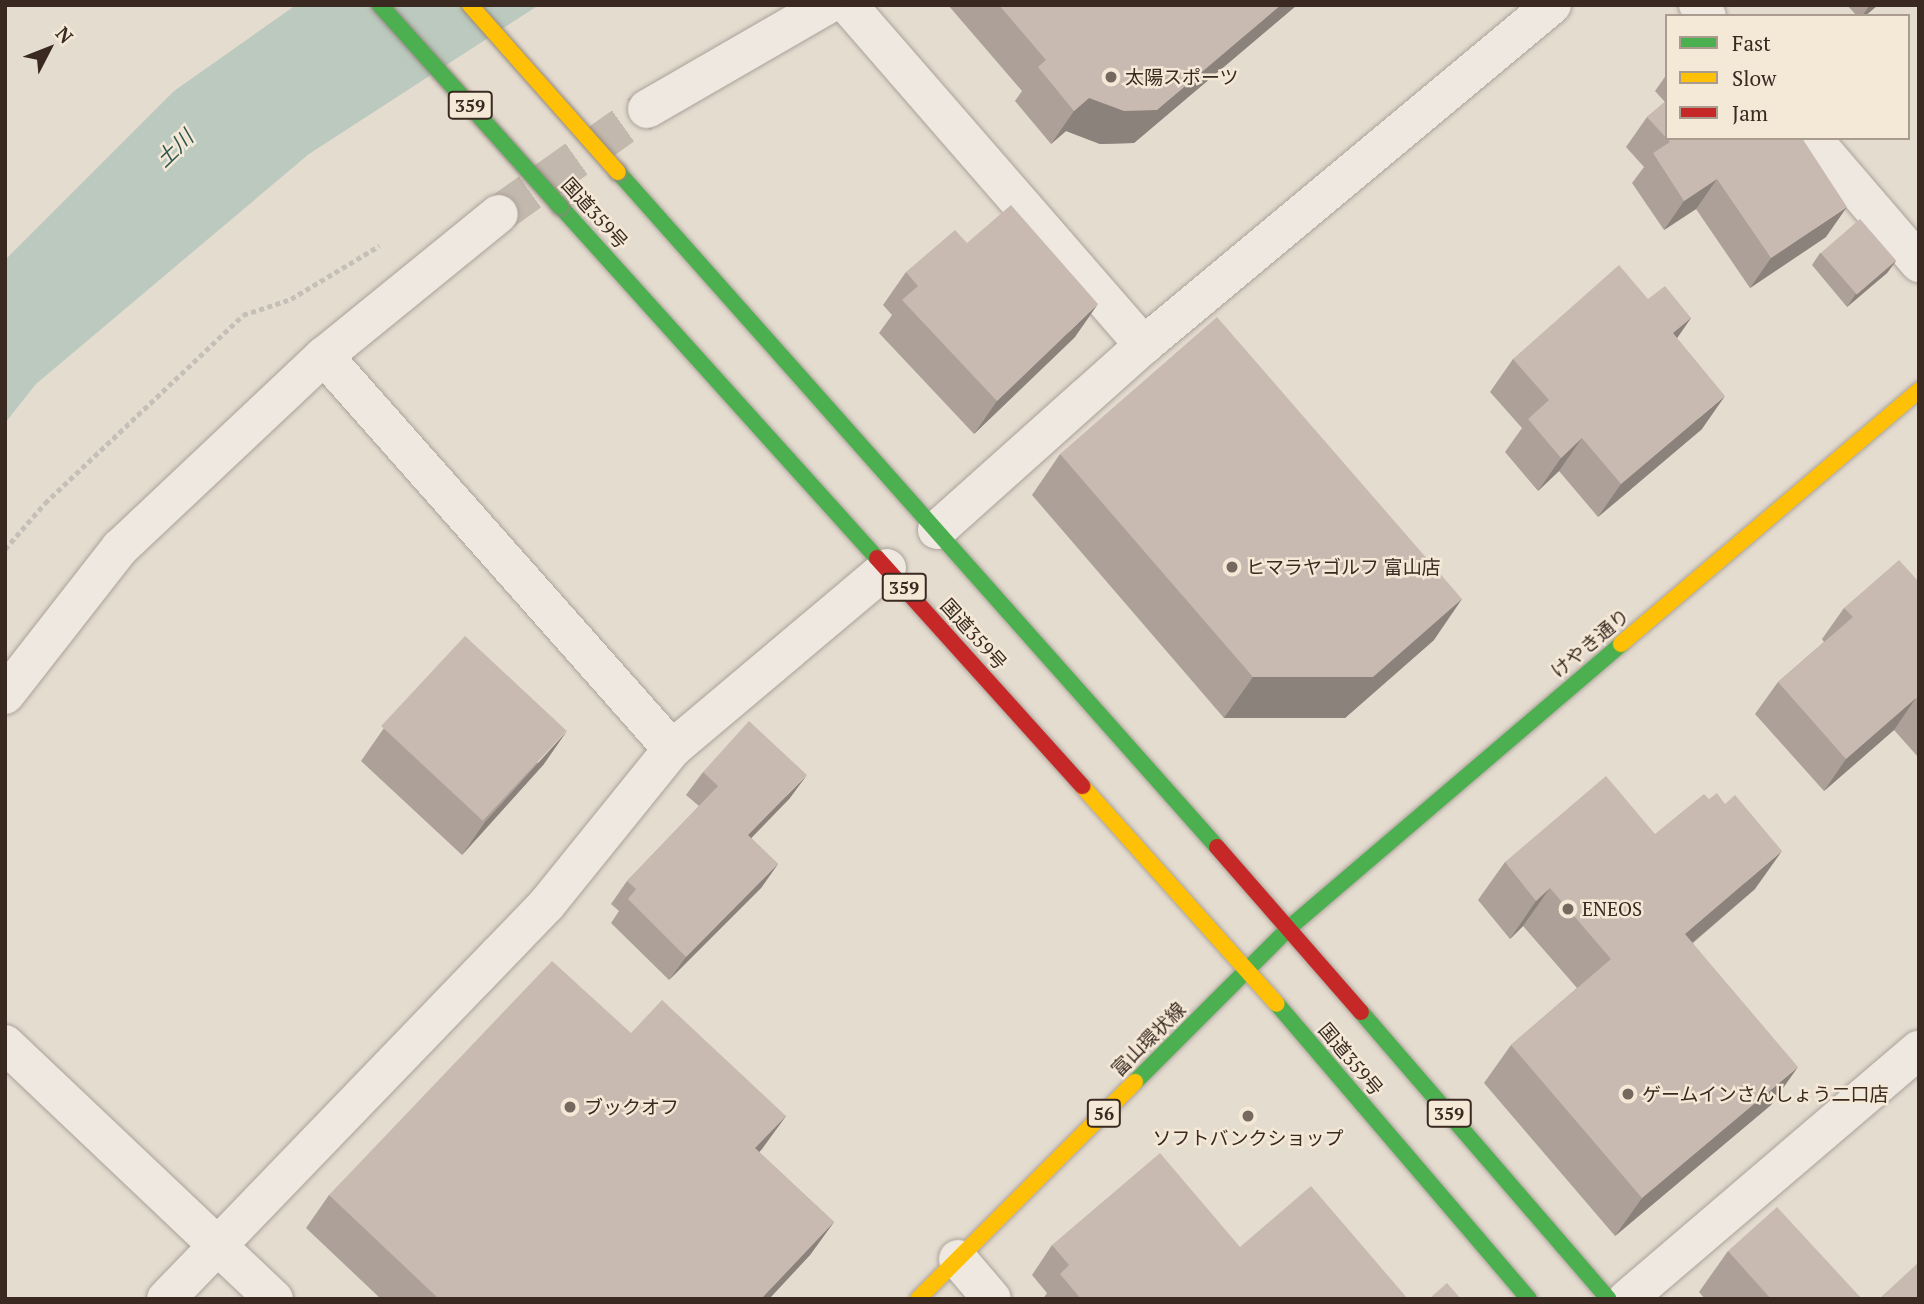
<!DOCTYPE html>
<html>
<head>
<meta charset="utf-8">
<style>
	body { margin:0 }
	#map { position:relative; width:1924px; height:1304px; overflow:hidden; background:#e5dcd0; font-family:"PT Serif","Noto Sans JP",serif }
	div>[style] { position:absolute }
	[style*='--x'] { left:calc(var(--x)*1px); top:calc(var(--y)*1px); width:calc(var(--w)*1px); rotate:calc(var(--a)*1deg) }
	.water>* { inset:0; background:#bbc9be }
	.street-tunnel>* { height:38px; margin-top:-19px; transform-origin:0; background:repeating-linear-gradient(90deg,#c3b8ad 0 38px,transparent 0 57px) }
	.path>* { height:4.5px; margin-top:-2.25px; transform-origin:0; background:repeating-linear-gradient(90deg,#c6bfb8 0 5px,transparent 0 8.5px) }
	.roads { filter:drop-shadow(0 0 2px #aaa299) drop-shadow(0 0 2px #aaa299) }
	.street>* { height:38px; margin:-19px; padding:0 19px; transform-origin:19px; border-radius:19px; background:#eee8e1 }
	.fast>* { height:16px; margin:-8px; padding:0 8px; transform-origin:8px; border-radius:8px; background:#4caf50 }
	.slow>* { height:16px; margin:-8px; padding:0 8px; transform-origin:8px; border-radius:8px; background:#ffc107 }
	.jam>* { height:16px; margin:-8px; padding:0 8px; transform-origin:8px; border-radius:8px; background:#c62828 }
	.bridges { filter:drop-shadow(0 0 2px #90877f) drop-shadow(0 0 2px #90877f) }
	.fast-bridge>* { height:16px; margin:-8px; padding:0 8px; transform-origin:8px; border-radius:8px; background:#4caf50 }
	.slow-bridge>* { height:16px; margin:-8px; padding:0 8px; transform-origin:8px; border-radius:8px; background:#ffc107 }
	.wall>* { inset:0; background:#aca098 }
	.shaded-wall>* { inset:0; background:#8c827c }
	.building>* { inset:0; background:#c8bab1; transform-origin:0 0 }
	.dots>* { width:19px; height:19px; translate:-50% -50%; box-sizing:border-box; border:4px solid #f4e8d7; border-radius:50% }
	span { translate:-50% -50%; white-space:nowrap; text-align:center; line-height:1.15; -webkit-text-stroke:5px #f4e8d7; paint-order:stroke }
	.shield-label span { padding:2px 5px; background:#f4e8d7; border:2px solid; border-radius:5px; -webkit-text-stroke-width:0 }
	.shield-label { font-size:18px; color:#392921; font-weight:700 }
	.poi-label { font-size:19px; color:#392921 }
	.left { translate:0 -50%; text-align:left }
	.street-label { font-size:19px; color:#392921 }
	.water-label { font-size:21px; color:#315851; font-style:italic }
	.frame { position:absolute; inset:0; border:7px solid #392921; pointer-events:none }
	.legend { position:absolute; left:1665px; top:14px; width:245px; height:126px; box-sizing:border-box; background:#f4e8d7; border:2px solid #a99c8e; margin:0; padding:9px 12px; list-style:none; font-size:21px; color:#392921 }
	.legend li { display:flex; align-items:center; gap:14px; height:35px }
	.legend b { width:35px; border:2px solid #a99c8e }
	.north { position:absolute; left:14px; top:14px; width:70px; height:70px; -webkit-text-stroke:5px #f4e8d7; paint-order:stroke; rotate:48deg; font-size:19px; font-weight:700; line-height:28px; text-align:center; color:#392921 }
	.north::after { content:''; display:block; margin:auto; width:24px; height:32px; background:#392921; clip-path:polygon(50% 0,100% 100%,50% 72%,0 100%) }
</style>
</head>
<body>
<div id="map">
	<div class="water">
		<i style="clip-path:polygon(296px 5px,539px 5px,309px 154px,36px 384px,5px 423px,5px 260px,174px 91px)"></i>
	</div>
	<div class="street-tunnel">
		<i style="--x:499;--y:214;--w:181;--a:-35.4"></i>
	</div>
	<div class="path">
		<i style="--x:5;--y:549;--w:61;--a:-49"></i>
		<i style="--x:45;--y:503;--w:273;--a:-43.5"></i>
		<i style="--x:243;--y:315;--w:51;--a:-18.4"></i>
		<i style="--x:291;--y:299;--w:103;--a:-31.1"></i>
	</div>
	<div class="roads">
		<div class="street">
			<i style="--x:848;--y:5;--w:451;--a:49"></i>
			<i style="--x:1698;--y:5;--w:14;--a:51"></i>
			<i style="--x:647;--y:109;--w:208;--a:-30"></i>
			<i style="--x:1812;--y:138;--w:165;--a:49.4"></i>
			<i style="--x:324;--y:356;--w:525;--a:48.48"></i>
			<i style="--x:937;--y:530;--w:278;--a:-41.8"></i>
			<i style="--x:1144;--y:345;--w:531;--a:-39.81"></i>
			<i style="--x:5;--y:695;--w:187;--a:-52"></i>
			<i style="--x:120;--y:548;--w:280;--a:-43.3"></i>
			<i style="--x:324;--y:356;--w:225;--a:-39.1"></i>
			<i style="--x:5;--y:1044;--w:371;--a:43.5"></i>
			<i style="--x:958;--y:1259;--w:52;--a:49.6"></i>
			<i style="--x:166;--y:1299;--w:549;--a:-46.03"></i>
			<i style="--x:547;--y:904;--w:199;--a:-51.1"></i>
			<i style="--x:672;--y:749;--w:281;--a:-40.1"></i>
			<i style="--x:1627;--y:1299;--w:384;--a:-40.5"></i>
		</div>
		<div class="fast">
			<i style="--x:618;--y:172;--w:902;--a:48.41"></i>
			<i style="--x:560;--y:206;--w:474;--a:48"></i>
			<i style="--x:1289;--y:928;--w:437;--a:-40.5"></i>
			<i style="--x:1277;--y:1004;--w:388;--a:49.5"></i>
			<i style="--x:1361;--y:1012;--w:379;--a:49.2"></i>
			<i style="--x:1135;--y:1082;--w:218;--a:-45"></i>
		</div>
		<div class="slow">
			<i style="--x:1621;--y:644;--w:392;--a:-40.4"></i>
			<i style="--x:1082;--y:786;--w:292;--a:48.2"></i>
			<i style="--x:918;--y:1299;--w:307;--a:-45"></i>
		</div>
		<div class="jam">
			<i style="--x:877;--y:558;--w:307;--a:48"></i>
			<i style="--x:1217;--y:847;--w:219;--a:48.9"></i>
		</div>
	</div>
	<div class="bridges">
		<div class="fast-bridge">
			<i style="--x:380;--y:5;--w:270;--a:48.2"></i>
		</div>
		<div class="slow-bridge">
			<i style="--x:470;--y:5;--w:223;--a:48.5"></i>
		</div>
	</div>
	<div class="wall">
		<i style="clip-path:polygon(948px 5px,1297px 5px,1134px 143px,1100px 144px,1066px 131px,1051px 144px,1015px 101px,1022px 91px)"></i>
		<i style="clip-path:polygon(1847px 5px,1878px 5px,1865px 16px,1857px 16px)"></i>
		<i style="clip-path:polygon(1667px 74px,1667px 138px,1826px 237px,1750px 288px,1696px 209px,1664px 230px,1632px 183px,1644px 167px,1626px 147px,1647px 117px,1665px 102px,1655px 91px)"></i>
		<i style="clip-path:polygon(967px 243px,1075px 337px,974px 434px,879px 333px,892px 315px,883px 305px,906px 272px)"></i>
		<i style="clip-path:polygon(1820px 253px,1896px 261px,1887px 273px,1847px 307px,1812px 265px)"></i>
		<i style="clip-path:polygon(1648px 299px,1691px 318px,1677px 338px,1702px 429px,1598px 517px,1559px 471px,1538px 491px,1505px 452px,1522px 428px,1490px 392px,1513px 359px)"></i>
		<i style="clip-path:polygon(1060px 454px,1434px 640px,1345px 718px,1224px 718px,1032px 495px)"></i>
		<i style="clip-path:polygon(1919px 582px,1919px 758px,1894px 730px,1824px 791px,1755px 714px,1778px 682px,1824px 642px,1822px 639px,1844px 608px)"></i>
		<i style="clip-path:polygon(384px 728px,544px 764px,462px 855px,361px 761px)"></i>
		<i style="clip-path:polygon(703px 772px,790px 798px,751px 838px,778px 864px,761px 888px,669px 980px,611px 923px,619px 911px,611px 904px,627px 881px,699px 806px,686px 795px)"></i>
		<i style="clip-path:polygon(1655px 834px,1755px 889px,1693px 943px,1771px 1105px,1615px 1236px,1484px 1083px,1511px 1045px,1577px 988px,1523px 926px,1510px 939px,1478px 900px,1505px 862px)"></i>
		<i style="clip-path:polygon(631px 1033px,786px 1116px,759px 1152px,834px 1222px,810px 1255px,769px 1299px,381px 1299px,306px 1228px,329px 1195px)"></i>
		<i style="clip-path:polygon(1052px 1245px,1240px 1247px,1408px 1299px,1043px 1299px,1047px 1293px,1032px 1275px)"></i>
		<i style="clip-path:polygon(1728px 1251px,1862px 1299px,1705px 1299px,1699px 1292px)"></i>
	</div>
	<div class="shaded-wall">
		<i style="clip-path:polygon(1281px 5px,1297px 5px,1134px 143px,1100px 144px,1066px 131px,1051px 144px,1074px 111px,1089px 98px)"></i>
		<i style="clip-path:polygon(1870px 5px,1878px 5px,1865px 16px,1862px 16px)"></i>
		<i style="clip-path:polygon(1717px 179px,1696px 209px,1664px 230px,1684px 201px)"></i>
		<i style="clip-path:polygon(1847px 207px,1826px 237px,1750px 288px,1771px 258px)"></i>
		<i style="clip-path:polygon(1896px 261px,1887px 273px,1847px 307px,1855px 295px)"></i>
		<i style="clip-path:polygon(1098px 304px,1075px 337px,974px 434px,997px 401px)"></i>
		<i style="clip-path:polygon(1691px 318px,1668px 351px,1673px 333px)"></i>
		<i style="clip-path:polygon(1725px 396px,1702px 429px,1598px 517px,1621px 484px)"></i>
		<i style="clip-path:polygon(1582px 438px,1559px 471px,1538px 491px,1561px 458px)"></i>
		<i style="clip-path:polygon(1462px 599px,1434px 640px,1345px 718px,1224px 718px,1253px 677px)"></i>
		<i style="clip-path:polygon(1916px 698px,1894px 730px,1824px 791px,1846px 759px)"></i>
		<i style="clip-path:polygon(567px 731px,544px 764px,462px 855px,485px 822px)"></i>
		<i style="clip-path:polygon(807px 775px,790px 798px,732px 858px,748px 835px)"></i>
		<i style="clip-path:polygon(1782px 851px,1755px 889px,1658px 972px,1685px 934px)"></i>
		<i style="clip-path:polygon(778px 864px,761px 888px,669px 980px,686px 957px)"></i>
		<i style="clip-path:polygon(1550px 888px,1523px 926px,1510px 939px,1536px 901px)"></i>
		<i style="clip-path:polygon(1798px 1067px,1771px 1105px,1615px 1236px,1642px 1198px)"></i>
		<i style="clip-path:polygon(786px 1116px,762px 1149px,732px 1181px,755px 1148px)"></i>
		<i style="clip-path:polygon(834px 1222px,810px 1255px,769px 1299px,761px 1299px)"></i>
	</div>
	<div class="building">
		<i style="clip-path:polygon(999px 5px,1281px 5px,1157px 110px,1124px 111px,1089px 98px,1074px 111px,1038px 67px,1046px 60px)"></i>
		<i style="clip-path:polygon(1667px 100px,1667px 138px,1802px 138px,1847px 207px,1771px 258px,1717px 179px,1684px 201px,1653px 153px,1670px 142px,1647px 117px)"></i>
		<i style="clip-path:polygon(1011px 205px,1098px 304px,997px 401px,902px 300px,918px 286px,906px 272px,955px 230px,967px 243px)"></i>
		<i style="left:1860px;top:219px;width:55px;height:52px;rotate:49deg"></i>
		<i style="clip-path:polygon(1619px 265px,1648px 299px,1665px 286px,1691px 318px,1673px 333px,1725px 396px,1621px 484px,1582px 438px,1561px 458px,1528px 419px,1549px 400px,1513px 359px)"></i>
		<i style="clip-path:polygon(1217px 317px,1462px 599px,1373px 677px,1253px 677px,1060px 454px)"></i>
		<i style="clip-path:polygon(1899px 560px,1919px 582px,1919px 701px,1916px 698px,1846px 759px,1778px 682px,1853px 617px,1844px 608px)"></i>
		<i style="left:465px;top:636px;width:139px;height:123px;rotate:43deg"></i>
		<i style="clip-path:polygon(749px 721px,807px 775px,748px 835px,778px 864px,686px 957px,628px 899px,636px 889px,627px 881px,718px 786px,703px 772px)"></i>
		<i style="clip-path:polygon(1606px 776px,1655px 834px,1704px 794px,1709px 799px,1717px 793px,1725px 804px,1735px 795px,1782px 851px,1685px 934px,1798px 1067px,1642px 1198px,1511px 1045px,1611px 959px,1550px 888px,1536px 901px,1505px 862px)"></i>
		<i style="clip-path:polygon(552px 961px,631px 1033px,662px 1000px,786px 1116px,755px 1148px,834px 1222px,761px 1299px,439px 1299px,329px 1195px)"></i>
		<i style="clip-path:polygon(1160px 1153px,1240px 1247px,1311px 1186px,1408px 1299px,1081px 1299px,1060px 1274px,1069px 1265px,1052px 1245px)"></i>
		<i style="clip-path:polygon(1777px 1207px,1862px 1299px,1771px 1299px,1728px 1251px)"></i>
		<i style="clip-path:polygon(1919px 1262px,1919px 1299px,1879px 1299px)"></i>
		<i style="clip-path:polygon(1447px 1283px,1461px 1299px,1429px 1299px)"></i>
	</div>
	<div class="dots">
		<i style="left:1111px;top:77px;background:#75685e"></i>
		<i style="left:1232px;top:567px;background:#75685e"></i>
		<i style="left:1568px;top:909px;background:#75685e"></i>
		<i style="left:1628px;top:1094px;background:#75685e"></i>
		<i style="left:570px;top:1107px;background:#75685e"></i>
		<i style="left:1248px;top:1116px;background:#75685e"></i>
	</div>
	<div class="shield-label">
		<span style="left:470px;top:105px">359</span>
		<span style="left:904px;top:587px">359</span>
		<span style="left:1104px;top:1113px">56</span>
		<span style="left:1449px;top:1113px">359</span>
	</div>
	<div class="poi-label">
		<span class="left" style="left:1125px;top:77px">太陽スポーツ</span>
		<span class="left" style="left:1246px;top:567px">ヒマラヤゴルフ 富山店</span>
		<span class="left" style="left:1582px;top:909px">ENEOS</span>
		<span class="left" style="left:1642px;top:1094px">ゲームインさんしょう二口店</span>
		<span class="left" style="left:584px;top:1107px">ブックオフ</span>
		<span style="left:1248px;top:1138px">ソフトバンクショップ</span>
	</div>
	<div class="street-label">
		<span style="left:595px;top:213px;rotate:48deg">国道359号</span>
		<span style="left:974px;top:634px;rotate:48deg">国道359号</span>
		<span style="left:1590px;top:643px;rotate:-40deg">けやき通り</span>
		<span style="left:1148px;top:1039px;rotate:-45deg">富山環状線</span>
		<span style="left:1351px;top:1059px;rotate:50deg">国道359号</span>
	</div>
	<div class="water-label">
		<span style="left:174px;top:148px;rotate:-44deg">土川</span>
	</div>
	<div class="frame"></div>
	<ul class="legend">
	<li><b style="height:9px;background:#4caf50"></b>Fast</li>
	<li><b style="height:9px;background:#ffc107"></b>Slow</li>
	<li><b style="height:9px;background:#c62828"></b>Jam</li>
	</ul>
	<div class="north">N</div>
</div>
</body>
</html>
